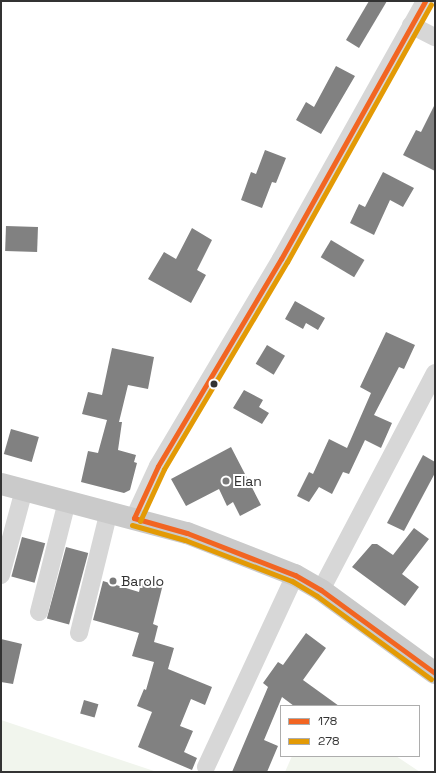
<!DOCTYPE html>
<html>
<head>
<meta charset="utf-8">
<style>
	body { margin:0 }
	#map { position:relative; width:436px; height:773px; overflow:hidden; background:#fff; font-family:"Space Grotesk",sans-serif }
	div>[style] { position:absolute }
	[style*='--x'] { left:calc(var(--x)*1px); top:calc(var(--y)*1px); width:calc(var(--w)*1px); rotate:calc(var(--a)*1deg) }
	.green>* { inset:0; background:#f1f5ed }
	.building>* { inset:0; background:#818181; transform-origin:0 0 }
	.minor>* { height:18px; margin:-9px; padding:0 9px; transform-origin:9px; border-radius:9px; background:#d7d7d7 }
	.major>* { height:22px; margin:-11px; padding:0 11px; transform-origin:11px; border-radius:11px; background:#cacaca }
	.bus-1>* { height:5px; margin:-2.5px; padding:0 2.5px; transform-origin:2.5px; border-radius:2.5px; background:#f26522 }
	.bus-2>* { height:5px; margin:-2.5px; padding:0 2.5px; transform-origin:2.5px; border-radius:2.5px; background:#e39a05 }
	.dots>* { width:11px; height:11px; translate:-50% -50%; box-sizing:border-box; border:2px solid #fff; border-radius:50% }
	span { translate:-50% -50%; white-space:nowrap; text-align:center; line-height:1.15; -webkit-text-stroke:4px #fff; paint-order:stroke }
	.poi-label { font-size:14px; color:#333 }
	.left { translate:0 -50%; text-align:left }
	.frame { position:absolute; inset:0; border:2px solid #333; pointer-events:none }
	.legend { position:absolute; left:280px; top:705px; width:140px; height:52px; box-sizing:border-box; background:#fff; border:1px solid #adadad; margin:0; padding:5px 7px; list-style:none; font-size:12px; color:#333 }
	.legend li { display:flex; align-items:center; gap:8px; height:20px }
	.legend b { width:20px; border:1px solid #adadad }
</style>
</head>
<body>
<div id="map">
	<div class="green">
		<i style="clip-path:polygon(1px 720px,157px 772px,1px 772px)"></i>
		<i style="clip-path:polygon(292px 756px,396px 756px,420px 772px,285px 772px)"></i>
	</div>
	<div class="building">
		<i style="clip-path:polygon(369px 1px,387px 1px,359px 48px,346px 40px)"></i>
		<i style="clip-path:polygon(336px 66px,355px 76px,321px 134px,296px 120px,306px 102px,314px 107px)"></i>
		<i style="clip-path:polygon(435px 104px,435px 171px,403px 155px,416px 130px,421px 132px)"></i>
		<i style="clip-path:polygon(265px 150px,286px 158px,276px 183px,272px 182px,262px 208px,241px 200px,251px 172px,256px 174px)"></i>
		<i style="clip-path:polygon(383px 172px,414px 188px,403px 207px,390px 200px,374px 235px,350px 223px,359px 204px,365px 207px)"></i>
		<i style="left:6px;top:226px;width:32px;height:25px;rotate:2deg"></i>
		<i style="clip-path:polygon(192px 228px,212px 240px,197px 270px,206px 275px,191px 303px,148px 279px,164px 252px,176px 259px)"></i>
		<i style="left:331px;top:240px;width:39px;height:20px;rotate:31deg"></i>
		<i style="clip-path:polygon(295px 301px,325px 318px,318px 330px,306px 323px,303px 329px,285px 319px)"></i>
		<i style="clip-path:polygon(386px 332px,415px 345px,404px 369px,399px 367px,374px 415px,392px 423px,381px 448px,365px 440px,349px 474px,343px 472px,332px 494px,319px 487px,309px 502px,297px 496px,309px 472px,313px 474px,329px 439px,347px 448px,371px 393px,360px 387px)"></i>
		<i style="left:267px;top:345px;width:21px;height:22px;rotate:31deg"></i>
		<i style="clip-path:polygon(112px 348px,154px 357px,148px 389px,128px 385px,119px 422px,122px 422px,118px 450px,136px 455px,134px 462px,137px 463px,130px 490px,124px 493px,81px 482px,88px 451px,98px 453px,107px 420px,82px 414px,88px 392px,102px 395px)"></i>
		<i style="clip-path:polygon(244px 390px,263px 400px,259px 407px,269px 413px,262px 424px,233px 408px)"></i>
		<i style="left:11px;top:429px;width:29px;height:26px;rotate:16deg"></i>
		<i style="clip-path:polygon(231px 447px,261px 505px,240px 516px,233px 502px,227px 506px,219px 489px,186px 506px,171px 479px)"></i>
		<i style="clip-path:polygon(423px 455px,435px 462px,435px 473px,404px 531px,387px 523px)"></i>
		<i style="clip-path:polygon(414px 528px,429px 539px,402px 574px,419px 587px,405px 606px,352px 567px,372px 544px,377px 544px,393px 555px)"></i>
		<i style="left:22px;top:537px;width:24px;height:41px;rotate:15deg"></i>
		<i style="left:66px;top:547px;width:23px;height:74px;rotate:15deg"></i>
		<i style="clip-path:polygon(142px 578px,163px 584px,153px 624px,158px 626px,154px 642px,174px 648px,168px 669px,212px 687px,205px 705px,191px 699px,180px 726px,193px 731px,184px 752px,197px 758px,192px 770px,138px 747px,152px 712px,137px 706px,144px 689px,146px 690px,154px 662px,132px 656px,139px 633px,93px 620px,103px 581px,139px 592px)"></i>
		<i style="clip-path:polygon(306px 633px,326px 648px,303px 680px,339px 706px,294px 706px,282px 697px,264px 740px,278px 746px,267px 772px,232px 772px,268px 687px,263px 683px,278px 662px,283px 665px)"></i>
		<i style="clip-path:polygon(1px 639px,22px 644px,13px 684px,1px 682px)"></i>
		<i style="left:84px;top:700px;width:15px;height:14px;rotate:16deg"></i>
	</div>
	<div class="minor">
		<i style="--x:411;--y:25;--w:27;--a:27"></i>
		<i style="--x:134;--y:518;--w:57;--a:-65.2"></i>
		<i style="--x:158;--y:466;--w:241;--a:-59.3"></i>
		<i style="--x:281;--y:259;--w:295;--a:-60.8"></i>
		<i style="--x:1;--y:575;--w:88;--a:-74.9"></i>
		<i style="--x:321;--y:590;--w:245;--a:-62.3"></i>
		<i style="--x:39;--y:612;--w:114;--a:-75.8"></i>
		<i style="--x:79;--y:633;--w:126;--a:-76.2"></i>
		<i style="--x:206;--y:767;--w:212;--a:-65.1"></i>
	</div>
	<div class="major">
		<i style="--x:1;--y:484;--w:192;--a:14.8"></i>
		<i style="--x:187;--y:533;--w:116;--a:21.3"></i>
		<i style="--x:295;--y:575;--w:30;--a:30"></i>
		<i style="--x:321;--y:590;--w:141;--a:36.1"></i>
	</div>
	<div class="bus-1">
		<i style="--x:134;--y:518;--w:57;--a:-65.2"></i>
		<i style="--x:158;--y:466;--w:241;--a:-59.3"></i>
		<i style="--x:281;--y:259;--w:295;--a:-60.8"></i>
		<i style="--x:134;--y:518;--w:55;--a:15.8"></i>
		<i style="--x:187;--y:533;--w:116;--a:21.3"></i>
		<i style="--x:295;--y:575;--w:30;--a:30"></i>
		<i style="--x:321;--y:590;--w:141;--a:36.1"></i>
	</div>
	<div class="bus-2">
		<i style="--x:140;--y:521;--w:57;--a:-65.2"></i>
		<i style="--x:164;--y:469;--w:241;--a:-59.3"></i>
		<i style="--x:287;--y:262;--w:295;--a:-60.8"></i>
		<i style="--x:132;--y:525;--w:55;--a:15.8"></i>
		<i style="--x:185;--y:540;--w:115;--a:21"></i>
		<i style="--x:292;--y:581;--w:29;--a:31"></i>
		<i style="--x:317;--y:596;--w:141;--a:36.1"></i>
	</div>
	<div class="dots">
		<i style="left:214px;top:384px;background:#333"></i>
		<i style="left:226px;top:481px;background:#7a7a7a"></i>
		<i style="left:113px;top:581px;background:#7a7a7a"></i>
	</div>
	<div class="poi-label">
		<span class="left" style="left:234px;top:481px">Elan</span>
		<span class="left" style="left:121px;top:581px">Barolo</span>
	</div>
	<div class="frame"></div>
	<ul class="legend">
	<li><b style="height:5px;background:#f26522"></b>178</li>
	<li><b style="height:5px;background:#e39a05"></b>278</li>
	</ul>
</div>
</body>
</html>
